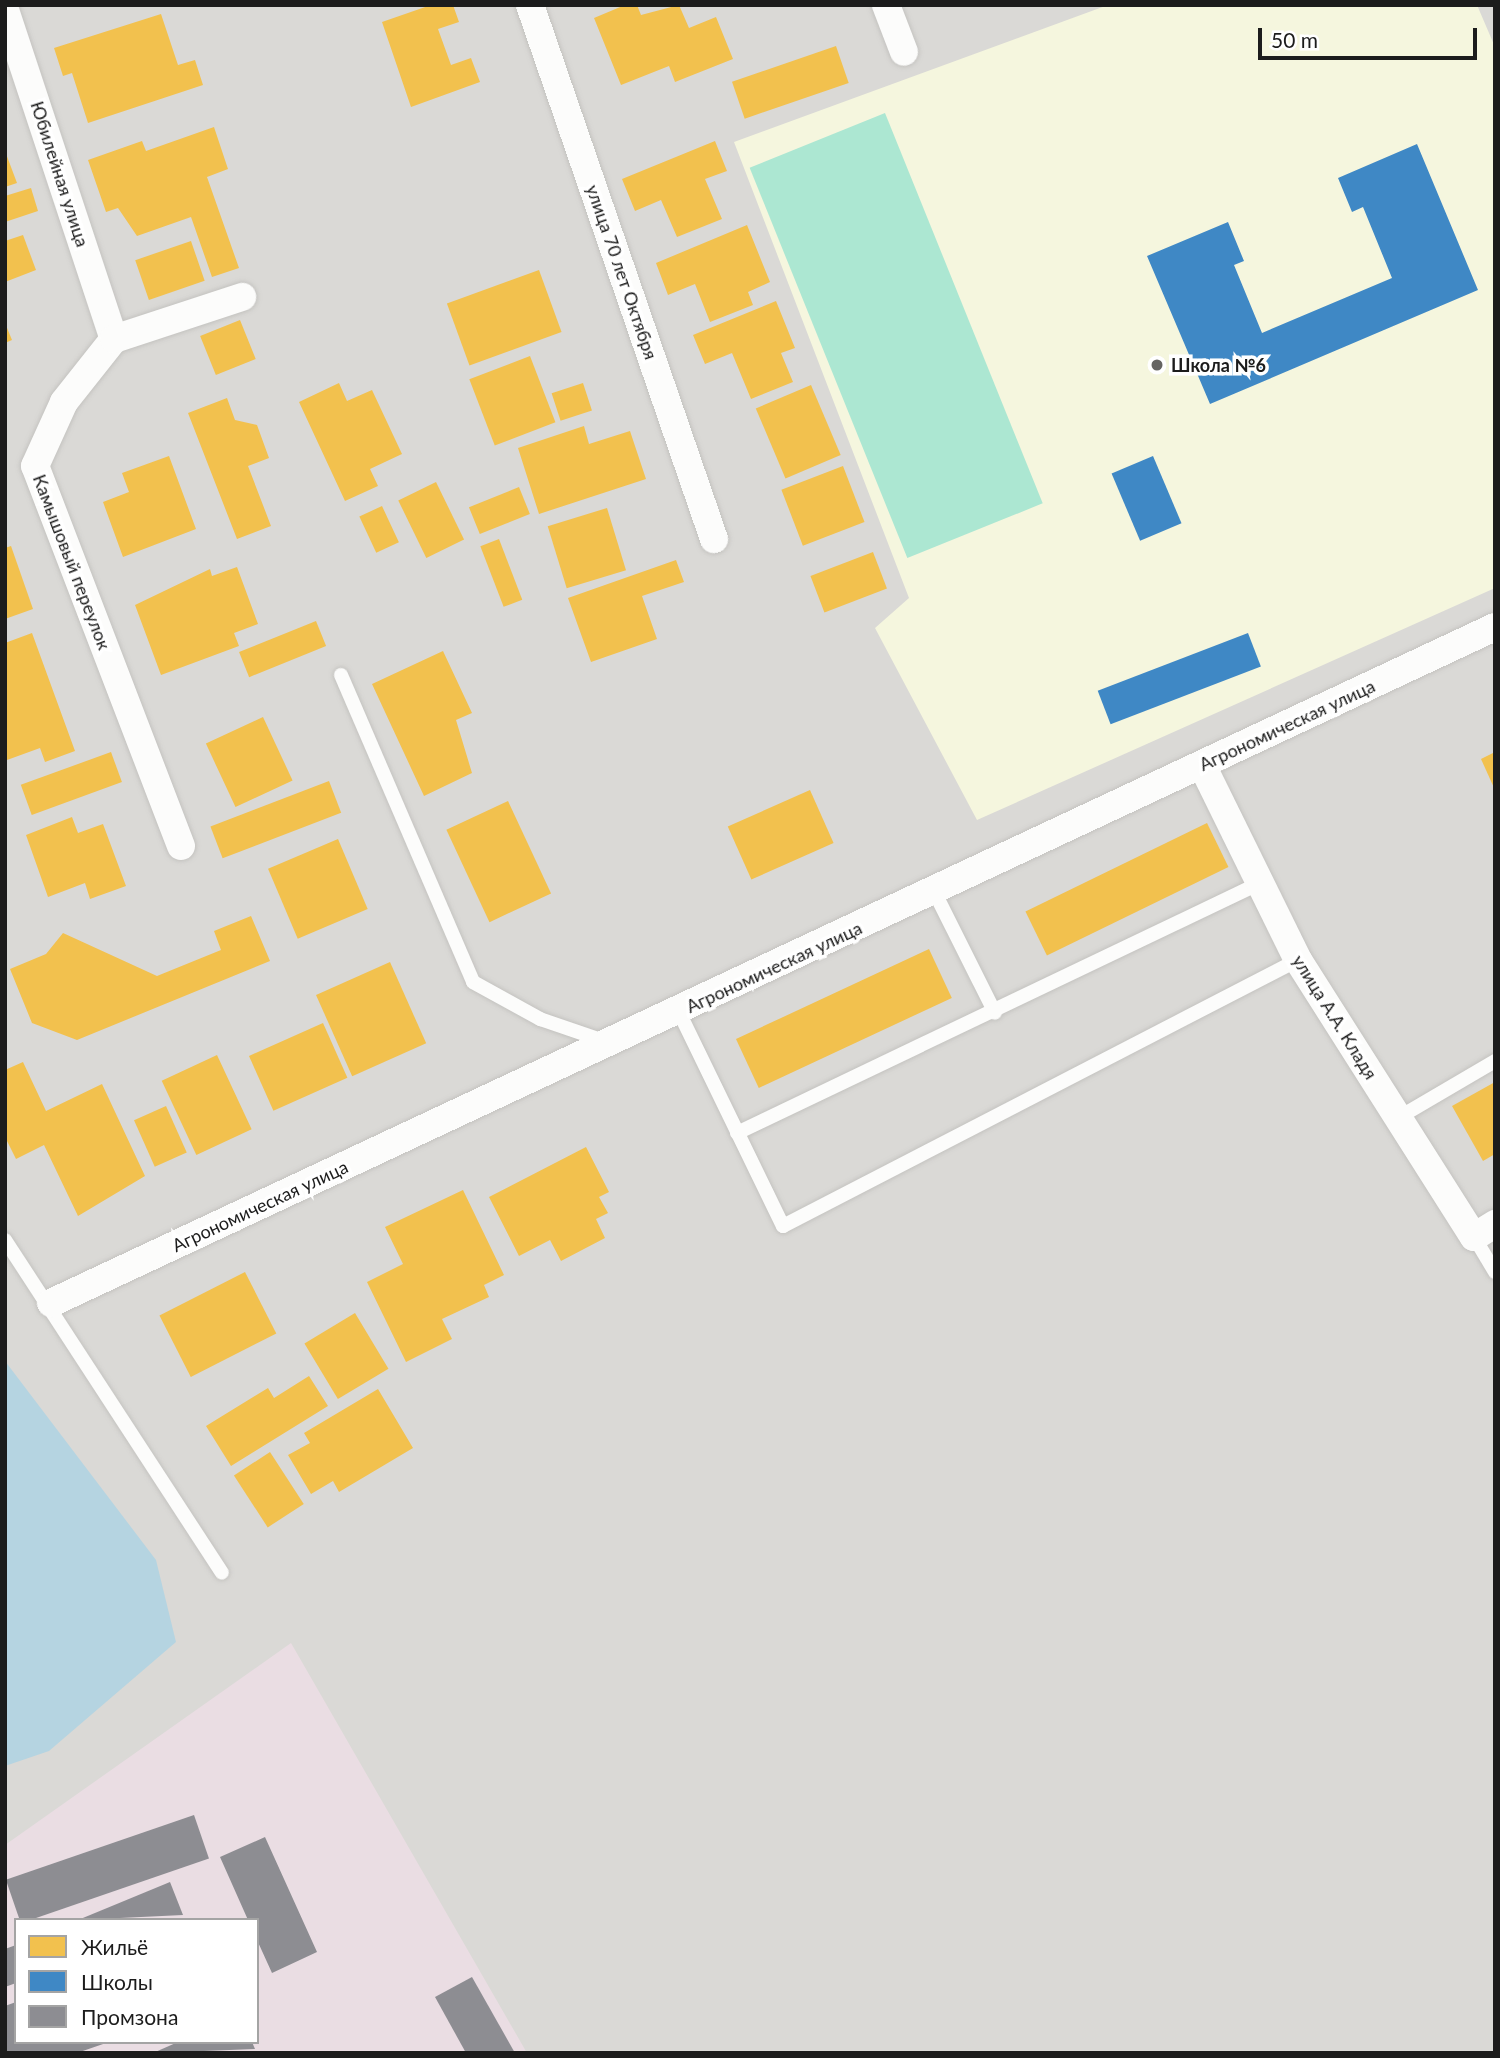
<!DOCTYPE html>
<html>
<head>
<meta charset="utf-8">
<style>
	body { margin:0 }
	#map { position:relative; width:1500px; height:2058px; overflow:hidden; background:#eceae4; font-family:Lato,sans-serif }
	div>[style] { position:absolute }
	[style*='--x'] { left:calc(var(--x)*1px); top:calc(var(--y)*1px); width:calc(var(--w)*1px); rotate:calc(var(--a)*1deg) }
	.residential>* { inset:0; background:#dad9d6 }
	.industrial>* { inset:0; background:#eadde3 }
	.education>* { inset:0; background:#f5f6de }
	.pitch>* { inset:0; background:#ace7d2; transform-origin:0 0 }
	.water>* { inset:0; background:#b5d4e1 }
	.homes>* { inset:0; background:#f2c14e; transform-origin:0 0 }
	.schools>* { inset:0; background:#3f88c5; transform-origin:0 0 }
	.industry>* { inset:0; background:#8d8d92; transform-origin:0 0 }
	.roads { filter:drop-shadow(0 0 2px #c4c3c0) drop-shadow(0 0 2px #c4c3c0) }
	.service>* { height:14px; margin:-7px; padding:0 7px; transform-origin:7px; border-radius:7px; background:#fcfcfb }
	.minor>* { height:28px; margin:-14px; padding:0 14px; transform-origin:14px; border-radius:14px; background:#fcfcfb }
	.dots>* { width:19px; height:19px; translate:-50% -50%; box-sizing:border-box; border:4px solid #fff; border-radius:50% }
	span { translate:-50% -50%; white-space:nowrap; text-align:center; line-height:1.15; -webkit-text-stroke:7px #fff; paint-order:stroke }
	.street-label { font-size:18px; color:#1c1c1c }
	.poi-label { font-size:18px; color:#1c1c1c; font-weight:700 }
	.left { translate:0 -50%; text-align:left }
	.frame { position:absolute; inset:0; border:7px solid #1c1c1c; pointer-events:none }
	.legend { position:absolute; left:14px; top:1918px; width:245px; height:126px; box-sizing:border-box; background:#fff; border:2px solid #a4a4a4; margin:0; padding:9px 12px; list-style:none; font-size:21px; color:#1c1c1c }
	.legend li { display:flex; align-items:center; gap:14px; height:35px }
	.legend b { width:35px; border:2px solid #a4a4a4 }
	.scale { position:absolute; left:1258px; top:28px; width:219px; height:32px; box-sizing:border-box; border:4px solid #1c1c1c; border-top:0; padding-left:9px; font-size:21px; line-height:24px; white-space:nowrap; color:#1c1c1c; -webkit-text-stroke:5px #fff; paint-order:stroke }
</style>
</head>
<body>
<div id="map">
	<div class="residential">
		<i style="clip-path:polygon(evenodd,5px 5px,1495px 5px,1495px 2053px,5px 2053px,5px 5px,16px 1920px,257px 1920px,257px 2042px,16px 2042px,16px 1920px)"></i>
	</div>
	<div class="industrial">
		<i style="clip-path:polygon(evenodd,291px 1643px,527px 2053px,5px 2053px,5px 1845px,291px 1643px,16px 1920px,257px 1920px,257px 2042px,16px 2042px,16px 1920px)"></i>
	</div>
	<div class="education">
		<i style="clip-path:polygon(1108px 5px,1477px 5px,1495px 47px,1495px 588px,977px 820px,875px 628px,909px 598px,734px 142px)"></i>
	</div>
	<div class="pitch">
		<i style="left:885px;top:113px;width:421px;height:146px;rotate:68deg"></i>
	</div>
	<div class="water">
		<i style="clip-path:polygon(5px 1361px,156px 1560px,176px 1642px,49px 1751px,5px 1766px)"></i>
	</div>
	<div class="homes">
		<i style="clip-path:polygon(431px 5px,453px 5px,459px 22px,438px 29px,451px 65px,471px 58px,480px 82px,411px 107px,382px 22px)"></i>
		<i style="clip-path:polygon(625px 5px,637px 5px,641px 15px,679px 5px,689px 28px,716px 17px,733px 59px,675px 82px,669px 66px,621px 85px,594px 18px)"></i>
		<i style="clip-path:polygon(161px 14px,178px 65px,195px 60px,203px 85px,88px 123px,72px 73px,63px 76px,54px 48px)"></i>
		<i style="left:836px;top:46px;width:39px;height:110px;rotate:71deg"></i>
		<i style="clip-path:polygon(214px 127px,228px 169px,207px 177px,239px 268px,212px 277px,191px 217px,137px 236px,118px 208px,106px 212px,88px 160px,142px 141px,146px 151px)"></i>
		<i style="clip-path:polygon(715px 141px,727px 171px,705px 179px,722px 219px,677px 237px,661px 200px,635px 211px,622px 179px)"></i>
		<i style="clip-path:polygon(5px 151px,17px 183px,5px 187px)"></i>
		<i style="clip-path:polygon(31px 188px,38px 211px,5px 222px,5px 196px)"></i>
		<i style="clip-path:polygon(747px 225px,770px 282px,748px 292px,753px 305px,710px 322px,695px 284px,668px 295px,656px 263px)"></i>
		<i style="clip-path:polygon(23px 235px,36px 270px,5px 282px,5px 241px)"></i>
		<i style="left:191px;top:241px;width:42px;height:59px;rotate:71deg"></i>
		<i style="left:539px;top:270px;width:66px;height:98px;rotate:70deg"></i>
		<i style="clip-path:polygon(776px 301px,795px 348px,781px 353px,793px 382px,751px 399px,732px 353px,705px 364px,693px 335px)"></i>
		<i style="left:240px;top:320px;width:42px;height:43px;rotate:68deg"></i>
		<i style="clip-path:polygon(5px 323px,12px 340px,5px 343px)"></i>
		<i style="left:530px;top:356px;width:71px;height:65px;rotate:69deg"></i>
		<i style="clip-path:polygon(339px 383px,347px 401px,372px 390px,402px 454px,370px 469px,378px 486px,345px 501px,299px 402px)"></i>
		<i style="left:583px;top:383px;width:29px;height:33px;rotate:72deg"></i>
		<i style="left:811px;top:385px;width:76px;height:60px;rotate:67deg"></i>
		<i style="clip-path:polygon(227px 398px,235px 420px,257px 425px,269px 458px,248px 466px,271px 526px,237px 539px,188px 413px)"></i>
		<i style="clip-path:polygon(584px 426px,589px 444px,630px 431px,646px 479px,539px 514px,518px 448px)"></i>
		<i style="clip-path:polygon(169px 456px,196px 529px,123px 557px,103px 502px,129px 492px,122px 473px)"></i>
		<i style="left:843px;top:466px;width:60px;height:66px;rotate:69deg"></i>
		<i style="left:436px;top:482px;width:64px;height:42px;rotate:64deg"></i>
		<i style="left:519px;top:487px;width:29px;height:54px;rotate:68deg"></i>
		<i style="left:382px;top:506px;width:40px;height:25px;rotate:65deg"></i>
		<i style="left:607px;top:508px;width:65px;height:62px;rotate:73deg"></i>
		<i style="left:499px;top:539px;width:65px;height:20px;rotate:69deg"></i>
		<i style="clip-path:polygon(11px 546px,33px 609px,5px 619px,5px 548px)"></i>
		<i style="left:873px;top:552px;width:39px;height:67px;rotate:69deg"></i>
		<i style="clip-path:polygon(676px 560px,684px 582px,642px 596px,657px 639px,591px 662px,568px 598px)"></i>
		<i style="clip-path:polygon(237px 567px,258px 624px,234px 633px,239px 646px,161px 675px,135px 605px,210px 569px,212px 576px)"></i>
		<i style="left:316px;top:621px;width:27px;height:83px;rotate:68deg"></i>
		<i style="clip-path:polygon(32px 633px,75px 751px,45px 762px,40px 748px,7px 760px,5px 643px)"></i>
		<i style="clip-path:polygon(443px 651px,472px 713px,456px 720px,472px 773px,424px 796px,372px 684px)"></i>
		<i style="left:263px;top:717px;width:70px;height:63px;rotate:65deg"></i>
		<i style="left:111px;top:752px;width:32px;height:96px;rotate:70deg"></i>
		<i style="clip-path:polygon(1495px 752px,1495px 790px,1481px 759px)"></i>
		<i style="left:329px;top:781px;width:34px;height:127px;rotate:69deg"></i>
		<i style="left:810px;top:790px;width:58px;height:90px;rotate:66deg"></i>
		<i style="left:508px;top:801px;width:102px;height:68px;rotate:65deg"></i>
		<i style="clip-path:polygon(72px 817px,78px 833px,103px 824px,126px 886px,90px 899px,85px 883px,48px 897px,26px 835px)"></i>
		<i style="left:1207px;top:823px;width:49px;height:202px;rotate:64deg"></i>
		<i style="left:338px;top:839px;width:76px;height:76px;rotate:67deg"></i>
		<i style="clip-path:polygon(251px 916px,270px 961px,77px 1040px,32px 1023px,10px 969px,46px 954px,63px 933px,157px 976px,221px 950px,214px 931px)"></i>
		<i style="left:929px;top:949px;width:54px;height:213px;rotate:65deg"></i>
		<i style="left:390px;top:962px;width:89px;height:81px;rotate:66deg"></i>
		<i style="left:323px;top:1023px;width:60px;height:81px;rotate:66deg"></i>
		<i style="left:217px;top:1055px;width:82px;height:61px;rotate:65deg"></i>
		<i style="clip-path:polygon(23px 1062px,46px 1111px,102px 1084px,145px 1176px,78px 1216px,44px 1145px,16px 1159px,5px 1137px,5px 1070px)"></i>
		<i style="clip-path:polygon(1495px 1082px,1495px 1154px,1483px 1161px,1452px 1106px)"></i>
		<i style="left:166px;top:1106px;width:51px;height:35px;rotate:66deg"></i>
		<i style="clip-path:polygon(586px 1147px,609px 1192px,599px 1197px,608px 1213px,596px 1219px,605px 1238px,561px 1261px,550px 1240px,519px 1256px,489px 1197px)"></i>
		<i style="clip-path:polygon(463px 1190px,504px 1275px,484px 1285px,489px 1297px,442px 1319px,452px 1339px,406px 1362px,367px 1282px,403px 1264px,385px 1227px)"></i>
		<i style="left:245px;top:1272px;width:69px;height:96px;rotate:63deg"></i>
		<i style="left:355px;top:1313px;width:65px;height:59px;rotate:59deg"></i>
		<i style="clip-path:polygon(309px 1376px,328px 1406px,231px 1466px,206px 1426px,268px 1388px,274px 1398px)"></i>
		<i style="clip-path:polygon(378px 1389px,413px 1448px,339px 1492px,333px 1481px,311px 1494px,288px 1455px,310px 1443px,304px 1433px)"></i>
		<i style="left:270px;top:1452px;width:62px;height:43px;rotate:57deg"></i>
	</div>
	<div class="schools">
		<i style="clip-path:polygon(1417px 144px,1478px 290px,1210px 404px,1147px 256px,1228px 222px,1244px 261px,1234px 265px,1262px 333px,1392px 278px,1363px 207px,1352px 212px,1338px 178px)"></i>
		<i style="left:1153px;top:456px;width:73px;height:45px;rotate:67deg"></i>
		<i style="left:1248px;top:633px;width:36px;height:161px;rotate:69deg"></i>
	</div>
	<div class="industry">
		<i style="left:194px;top:1815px;width:46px;height:199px;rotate:71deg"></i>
		<i style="clip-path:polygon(265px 1837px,317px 1952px,272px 1973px,257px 1940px,257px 1920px,248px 1920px,220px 1857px)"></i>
		<i style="clip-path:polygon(170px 1882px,183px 1915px,78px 1920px)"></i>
		<i style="clip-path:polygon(16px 1945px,16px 1983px,5px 1987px,5px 1949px)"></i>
		<i style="clip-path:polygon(472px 1977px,515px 2053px,466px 2053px,435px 1997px)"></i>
		<i style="clip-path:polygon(16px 2002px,16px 2042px,106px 2043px,77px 2053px,5px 2053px,5px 2006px)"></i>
		<i style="clip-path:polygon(178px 2042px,252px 2042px,255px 2049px,153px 2053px)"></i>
	</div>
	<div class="roads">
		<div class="service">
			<i style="--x:341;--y:675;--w:334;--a:66.7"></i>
			<i style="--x:473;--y:982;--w:77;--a:28.9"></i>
			<i style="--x:540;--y:1019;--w:71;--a:18.9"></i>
			<i style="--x:934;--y:891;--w:136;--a:63.4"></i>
			<i style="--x:679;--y:1012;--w:238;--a:64.1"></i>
			<i style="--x:783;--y:1226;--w:580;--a:-27.32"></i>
			<i style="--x:1398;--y:1118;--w:113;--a:-30.4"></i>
			<i style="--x:737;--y:1133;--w:580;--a:-25.55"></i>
			<i style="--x:1474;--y:1237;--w:41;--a:59"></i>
			<i style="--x:5;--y:1240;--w:397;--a:56.9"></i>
		</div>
		<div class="minor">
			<i style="--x:530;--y:5;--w:565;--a:70.99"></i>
			<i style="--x:886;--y:5;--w:50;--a:69"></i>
			<i style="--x:5;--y:10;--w:347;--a:71.7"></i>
			<i style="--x:1202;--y:765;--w:217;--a:63.8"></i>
			<i style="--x:1298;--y:960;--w:328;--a:57.6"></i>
			<i style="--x:1474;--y:1237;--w:25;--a:-32"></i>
			<i style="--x:181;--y:846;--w:407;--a:-111"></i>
			<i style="--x:35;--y:466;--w:70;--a:-65.6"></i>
			<i style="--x:64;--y:402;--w:80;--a:-51.6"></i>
			<i style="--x:114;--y:339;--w:135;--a:-18.2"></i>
			<i style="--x:51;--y:1303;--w:1594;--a:-25.09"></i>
		</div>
	</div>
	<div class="dots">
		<i style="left:1157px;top:365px;background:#656462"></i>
	</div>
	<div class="street-label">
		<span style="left:60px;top:174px;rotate:72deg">Юбилейная улица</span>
		<span style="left:622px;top:272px;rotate:71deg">улица 70 лет Октября</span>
		<span style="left:72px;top:562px;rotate:69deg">Камышовый переулок</span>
		<span style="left:1287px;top:725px;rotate:-25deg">Агрономическая улица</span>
		<span style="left:774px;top:967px;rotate:-25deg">Агрономическая улица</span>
		<span style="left:1335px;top:1017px;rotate:58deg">улица А.А. Кладя</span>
		<span style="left:260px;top:1206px;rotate:-25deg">Агрономическая улица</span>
	</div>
	<div class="poi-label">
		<span class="left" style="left:1171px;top:365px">Школа №6</span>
	</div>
	<div class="frame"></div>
	<ul class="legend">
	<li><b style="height:19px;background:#f2c14e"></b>Жильё</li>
	<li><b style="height:19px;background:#3f88c5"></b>Школы</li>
	<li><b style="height:19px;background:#8d8d92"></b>Промзона</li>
	</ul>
	<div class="scale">50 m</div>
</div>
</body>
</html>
